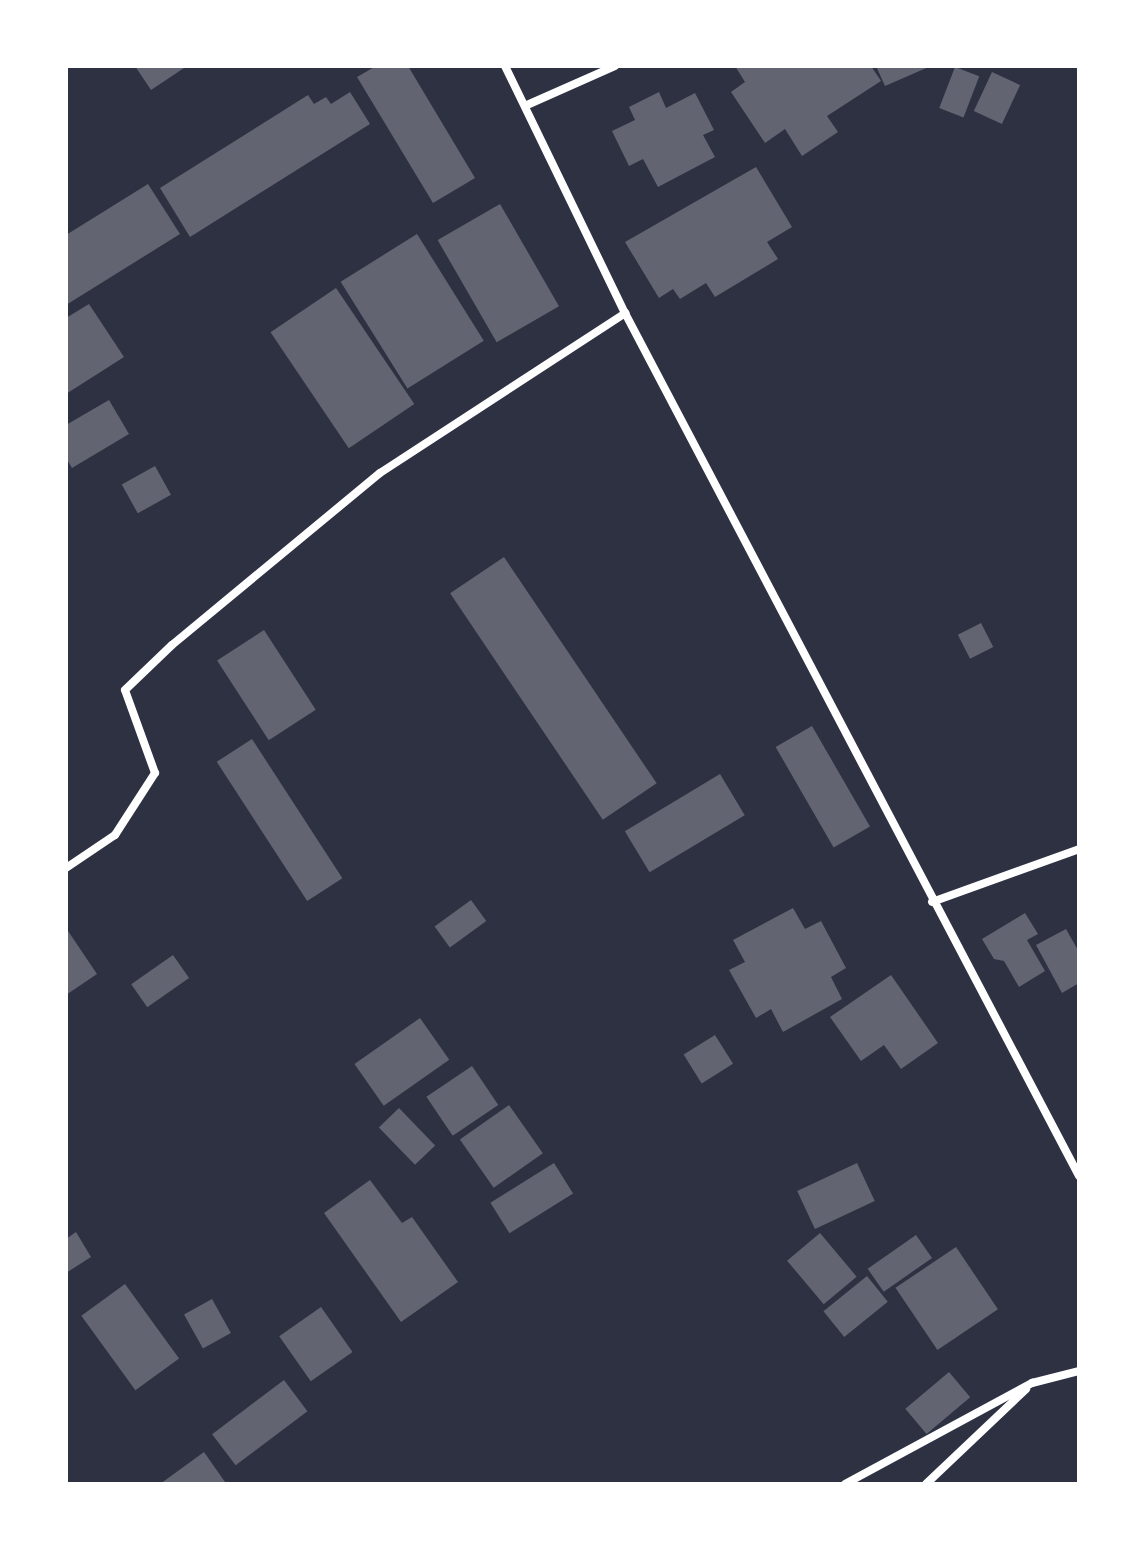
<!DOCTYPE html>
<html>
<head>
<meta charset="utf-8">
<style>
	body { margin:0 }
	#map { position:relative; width:1145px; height:1550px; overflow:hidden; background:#2d3142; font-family:"PT Sans Narrow",sans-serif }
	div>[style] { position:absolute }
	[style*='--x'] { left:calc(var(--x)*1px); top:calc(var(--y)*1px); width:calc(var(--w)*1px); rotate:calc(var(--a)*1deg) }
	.building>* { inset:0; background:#626471; transform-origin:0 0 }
	.minor>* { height:8px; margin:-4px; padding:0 4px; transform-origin:4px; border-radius:4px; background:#fff }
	span { translate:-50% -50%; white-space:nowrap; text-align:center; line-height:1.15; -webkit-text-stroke:6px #fff; paint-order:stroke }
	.frame { position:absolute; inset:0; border:68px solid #fff; pointer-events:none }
</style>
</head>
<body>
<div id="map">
	<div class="building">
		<i style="clip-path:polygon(135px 66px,187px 66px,151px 90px)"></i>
		<i style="clip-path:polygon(376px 66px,408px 66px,475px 178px,433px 203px,357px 77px)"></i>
		<i style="clip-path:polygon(735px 66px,871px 66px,881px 81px,827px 116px,838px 132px,802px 156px,785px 129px,765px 143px,731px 92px,745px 82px)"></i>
		<i style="clip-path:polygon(876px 66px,931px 66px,885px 86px)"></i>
		<i style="left:955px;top:67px;width:26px;height:44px;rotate:21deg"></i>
		<i style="left:992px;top:72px;width:31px;height:43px;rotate:25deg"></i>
		<i style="clip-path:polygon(350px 92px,370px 124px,190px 237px,160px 188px,308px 95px,314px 104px,326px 97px,331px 104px)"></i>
		<i style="clip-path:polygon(659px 92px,666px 108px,695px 93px,714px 130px,703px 135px,715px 157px,658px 187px,643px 159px,629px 166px,612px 131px,635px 120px,629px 107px)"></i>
		<i style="clip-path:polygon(756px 167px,792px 227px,767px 242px,778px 259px,715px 297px,706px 283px,680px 299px,673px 289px,659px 298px,625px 242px)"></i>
		<i style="clip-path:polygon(148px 184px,180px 234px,66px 305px,66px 235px)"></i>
		<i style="left:500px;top:204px;width:118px;height:72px;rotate:60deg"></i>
		<i style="left:417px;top:234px;width:126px;height:90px;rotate:58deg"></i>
		<i style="left:336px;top:288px;width:140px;height:79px;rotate:56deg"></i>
		<i style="clip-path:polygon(89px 304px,124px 357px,66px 394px,66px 318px)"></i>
		<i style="clip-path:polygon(109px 400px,129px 434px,72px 468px,66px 458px,66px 425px)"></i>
		<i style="left:155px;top:466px;width:33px;height:38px;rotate:61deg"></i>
		<i style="left:504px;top:557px;width:273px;height:65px;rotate:56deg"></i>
		<i style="left:981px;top:623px;width:27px;height:26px;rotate:63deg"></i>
		<i style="left:264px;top:630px;width:95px;height:56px;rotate:57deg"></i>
		<i style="left:812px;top:726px;width:116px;height:42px;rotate:60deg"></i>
		<i style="left:252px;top:739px;width:166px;height:42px;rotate:57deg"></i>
		<i style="left:720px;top:774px;width:48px;height:111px;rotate:59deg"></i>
		<i style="left:471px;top:900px;width:26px;height:45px;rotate:54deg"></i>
		<i style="clip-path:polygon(793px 908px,805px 929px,821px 921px,846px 968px,831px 977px,842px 999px,783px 1032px,771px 1009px,756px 1018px,729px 970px,745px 962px,733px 940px)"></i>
		<i style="clip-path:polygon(1025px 913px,1038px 934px,1027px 940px,1045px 971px,1019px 987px,1004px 961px,994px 959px,982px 939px)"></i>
		<i style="clip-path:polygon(66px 928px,97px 974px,66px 995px)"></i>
		<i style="clip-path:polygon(1066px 929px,1079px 952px,1079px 983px,1062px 993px,1036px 945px)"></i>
		<i style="left:173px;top:955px;width:28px;height:51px;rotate:55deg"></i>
		<i style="clip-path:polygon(891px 975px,938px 1043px,901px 1069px,884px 1045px,861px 1061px,830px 1017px)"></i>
		<i style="left:420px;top:1018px;width:51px;height:80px;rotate:55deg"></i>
		<i style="left:715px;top:1035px;width:34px;height:37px;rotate:58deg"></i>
		<i style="left:472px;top:1066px;width:47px;height:55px;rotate:56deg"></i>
		<i style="left:509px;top:1105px;width:59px;height:60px;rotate:55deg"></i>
		<i style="left:399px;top:1108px;width:52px;height:28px;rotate:46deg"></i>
		<i style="left:554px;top:1163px;width:36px;height:75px;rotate:58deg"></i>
		<i style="left:857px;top:1163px;width:42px;height:66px;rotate:65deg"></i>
		<i style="clip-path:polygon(370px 1180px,402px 1223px,412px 1217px,458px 1282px,401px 1322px,324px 1213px)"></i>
		<i style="clip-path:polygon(76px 1232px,91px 1257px,66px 1273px,66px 1239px)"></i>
		<i style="left:820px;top:1233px;width:57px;height:43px;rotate:50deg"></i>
		<i style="left:916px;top:1235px;width:28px;height:59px;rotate:55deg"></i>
		<i style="left:956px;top:1247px;width:75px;height:73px;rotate:56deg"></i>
		<i style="left:867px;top:1276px;width:33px;height:56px;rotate:51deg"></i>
		<i style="left:125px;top:1284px;width:92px;height:54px;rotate:54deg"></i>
		<i style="left:212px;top:1299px;width:39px;height:32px;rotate:61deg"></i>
		<i style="left:321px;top:1307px;width:55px;height:51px;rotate:55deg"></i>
		<i style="left:949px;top:1372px;width:33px;height:57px;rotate:50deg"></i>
		<i style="left:284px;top:1380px;width:39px;height:90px;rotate:53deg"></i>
		<i style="clip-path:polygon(204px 1452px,225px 1482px,222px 1484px,160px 1484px)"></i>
	</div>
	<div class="minor">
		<i style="--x:505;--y:66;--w:275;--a:64.1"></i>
		<i style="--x:625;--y:313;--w:975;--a:62.25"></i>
		<i style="--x:527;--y:105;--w:96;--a:-23.9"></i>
		<i style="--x:66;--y:868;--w:59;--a:-34"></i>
		<i style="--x:115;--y:835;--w:74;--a:-57.2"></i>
		<i style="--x:155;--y:773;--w:88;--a:-109.9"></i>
		<i style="--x:125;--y:690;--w:65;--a:-43.8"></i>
		<i style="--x:172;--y:645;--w:270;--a:-39.6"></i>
		<i style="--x:380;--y:473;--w:293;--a:-33.1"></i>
		<i style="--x:932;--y:902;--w:156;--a:-19.8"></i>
		<i style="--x:845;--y:1484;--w:213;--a:-28.4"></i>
		<i style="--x:1032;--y:1383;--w:49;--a:-14.3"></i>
		<i style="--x:926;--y:1484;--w:138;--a:-43.5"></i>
	</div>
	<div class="frame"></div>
</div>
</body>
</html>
